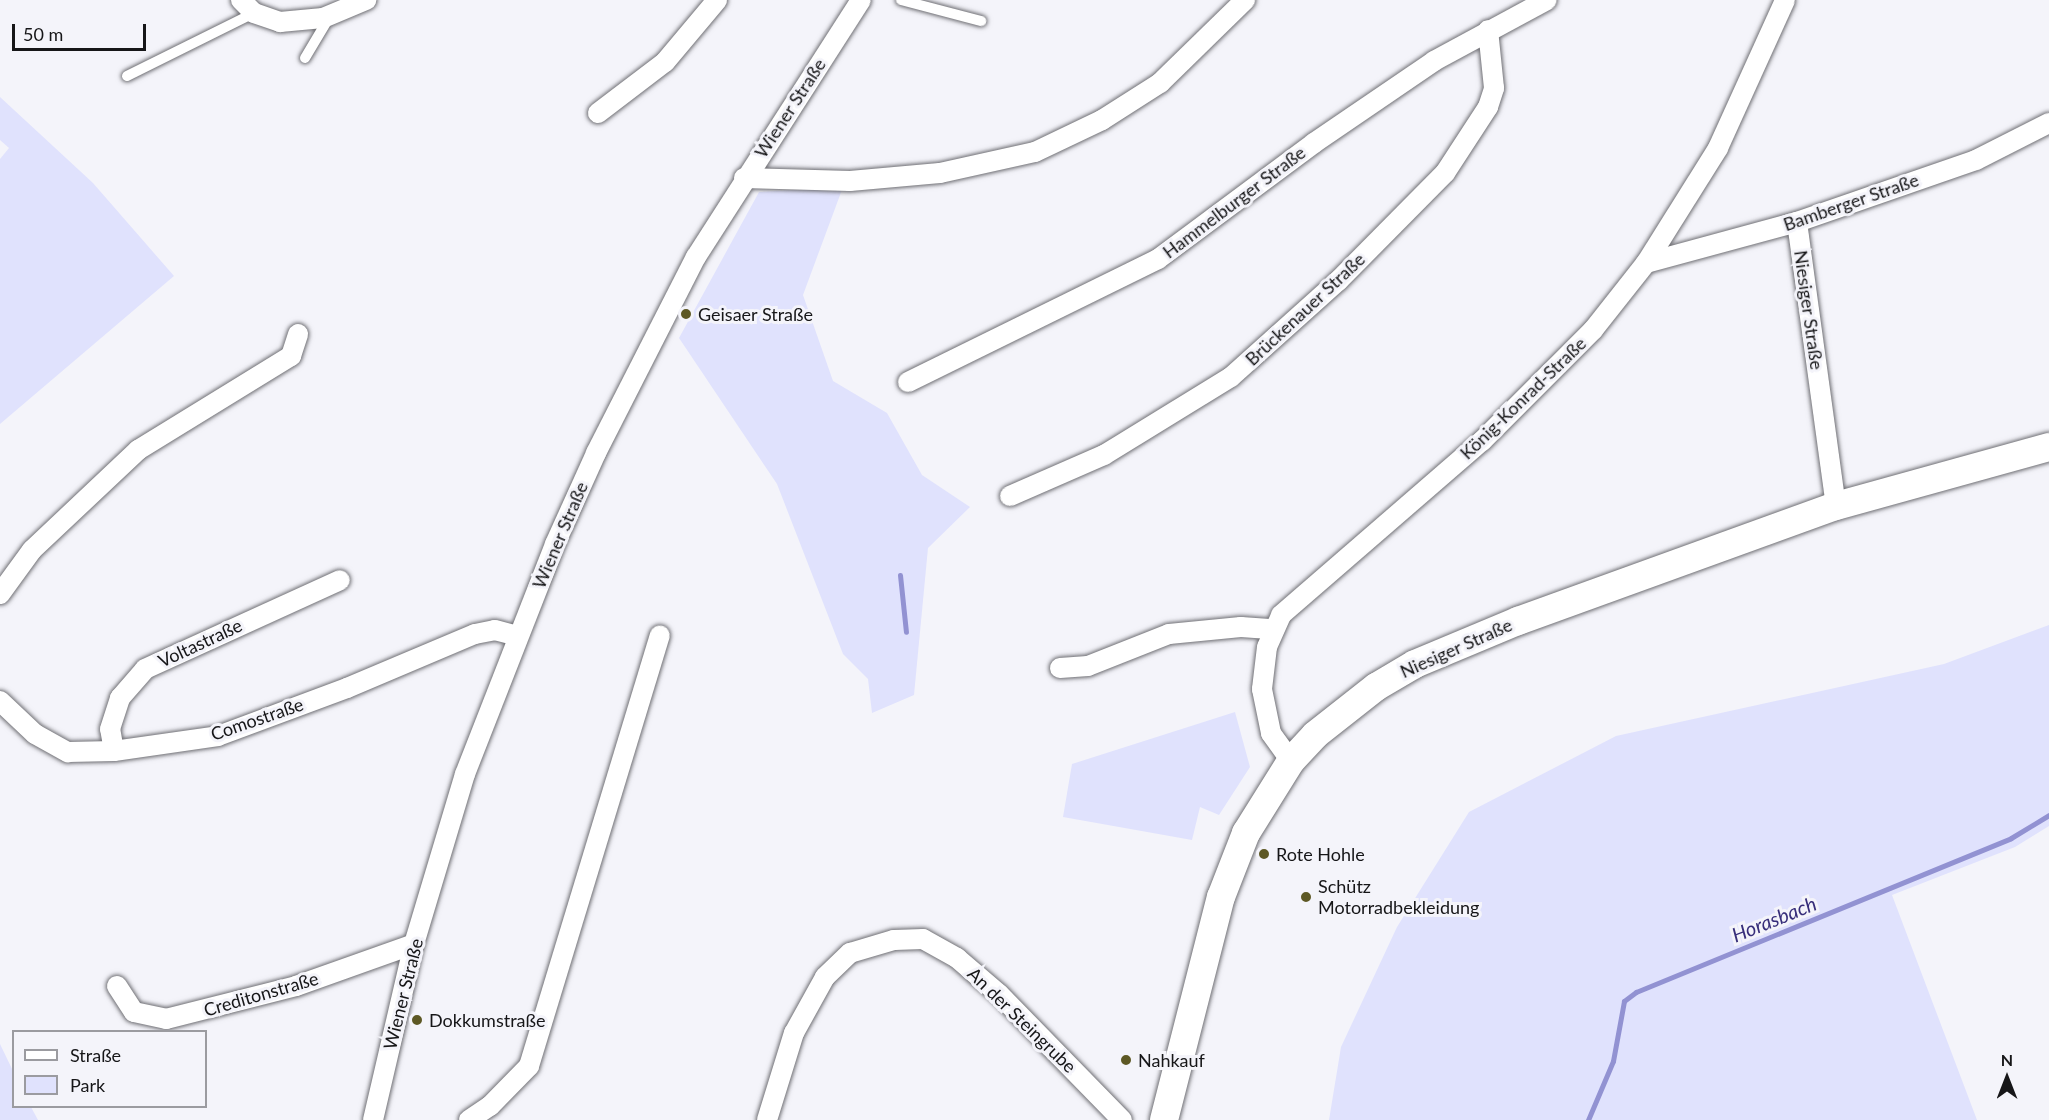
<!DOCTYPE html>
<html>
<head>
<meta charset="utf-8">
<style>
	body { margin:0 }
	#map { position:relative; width:2049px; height:1120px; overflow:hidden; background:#f4f4fa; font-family:Lato,sans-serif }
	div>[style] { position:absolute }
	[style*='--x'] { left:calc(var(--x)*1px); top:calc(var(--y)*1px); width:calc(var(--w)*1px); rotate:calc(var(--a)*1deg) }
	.green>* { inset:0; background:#e0e2fd }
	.stream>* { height:5px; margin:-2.5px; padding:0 2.5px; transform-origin:2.5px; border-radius:2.5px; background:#9292d2 }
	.roads { filter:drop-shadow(0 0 2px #6f6f74) drop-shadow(0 0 2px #6f6f74) }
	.service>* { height:10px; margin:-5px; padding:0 5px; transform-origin:5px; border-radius:5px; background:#fff }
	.minor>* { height:20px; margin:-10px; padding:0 10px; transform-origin:10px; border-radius:10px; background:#fff }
	.secondary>* { height:28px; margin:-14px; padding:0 14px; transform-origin:14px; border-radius:14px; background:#fff }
	.dots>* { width:16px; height:16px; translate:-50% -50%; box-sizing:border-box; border:3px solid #f4f4fa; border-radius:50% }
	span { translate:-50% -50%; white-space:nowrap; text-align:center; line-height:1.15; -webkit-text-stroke:6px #f4f4fa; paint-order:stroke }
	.street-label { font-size:18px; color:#161618 }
	.poi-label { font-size:18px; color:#161618 }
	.left { translate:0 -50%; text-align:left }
	.water-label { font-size:20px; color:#372e7a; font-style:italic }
	.legend { position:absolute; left:12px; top:1030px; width:195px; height:78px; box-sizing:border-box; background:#f4f4fa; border:2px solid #9b9ba0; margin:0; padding:8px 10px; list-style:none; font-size:18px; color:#161618 }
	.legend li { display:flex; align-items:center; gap:12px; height:30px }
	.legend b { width:30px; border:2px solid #9b9ba0 }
	.north { position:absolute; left:1977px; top:1048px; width:60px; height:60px; -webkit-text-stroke:4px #f4f4fa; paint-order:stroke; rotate:0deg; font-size:16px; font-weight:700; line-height:24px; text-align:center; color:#161618 }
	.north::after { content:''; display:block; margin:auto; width:21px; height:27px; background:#161618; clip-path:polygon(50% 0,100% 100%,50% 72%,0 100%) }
	.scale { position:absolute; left:12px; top:24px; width:134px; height:27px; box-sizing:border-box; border:3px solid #161618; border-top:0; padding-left:8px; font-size:18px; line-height:21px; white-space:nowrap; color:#161618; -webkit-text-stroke:4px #f4f4fa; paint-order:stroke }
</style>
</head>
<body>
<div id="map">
	<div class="green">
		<i style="clip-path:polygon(0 97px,93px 183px,174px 276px,0 424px,0 159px,9px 148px,0 140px)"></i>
		<i style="clip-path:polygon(843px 187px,803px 295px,833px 381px,887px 413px,922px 475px,970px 507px,928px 548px,914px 695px,872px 713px,868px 679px,843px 654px,777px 484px,679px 338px,759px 192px)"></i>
		<i style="clip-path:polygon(2049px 625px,2049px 826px,2015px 847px,1892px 895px,1977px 1120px,1329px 1120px,1341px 1047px,1397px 927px,1469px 812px,1616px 736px,1944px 664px)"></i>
		<i style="clip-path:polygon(1235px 712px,1250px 767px,1219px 815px,1200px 807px,1192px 840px,1063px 817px,1072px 764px)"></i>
		<i style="clip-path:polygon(0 1044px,13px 1071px,14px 1106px,31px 1107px,38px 1120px,0 1120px)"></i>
	</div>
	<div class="stream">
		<i style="--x:900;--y:575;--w:57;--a:84"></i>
		<i style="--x:1588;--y:1120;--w:64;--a:-67"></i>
		<i style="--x:1613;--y:1061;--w:61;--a:-79.6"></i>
		<i style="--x:1624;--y:1001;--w:15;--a:-37"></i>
		<i style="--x:1636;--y:992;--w:405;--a:-22.3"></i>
		<i style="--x:2011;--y:838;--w:44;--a:-31.2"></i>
	</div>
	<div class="roads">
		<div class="service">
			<i style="--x:901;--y:0;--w:83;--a:14.7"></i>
			<i style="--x:305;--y:58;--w:49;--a:-59.2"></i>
			<i style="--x:127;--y:76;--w:142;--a:-26.4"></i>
		</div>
		<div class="minor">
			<i style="--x:241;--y:0;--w:18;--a:45"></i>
			<i style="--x:254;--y:13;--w:28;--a:19"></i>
			<i style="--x:280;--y:22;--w:43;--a:-5.3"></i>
			<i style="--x:323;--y:18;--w:47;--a:-22.7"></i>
			<i style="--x:598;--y:113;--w:84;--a:-37.3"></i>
			<i style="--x:665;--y:62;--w:81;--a:-50"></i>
			<i style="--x:744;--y:178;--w:106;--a:1.6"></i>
			<i style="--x:850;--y:181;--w:90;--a:-5.1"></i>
			<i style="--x:940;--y:173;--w:97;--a:-12.5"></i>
			<i style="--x:1035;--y:152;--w:74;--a:-25.5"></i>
			<i style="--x:1102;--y:120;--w:69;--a:-32.5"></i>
			<i style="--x:1160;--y:83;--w:119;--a:-44.3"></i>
			<i style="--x:1797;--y:222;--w:287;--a:82.2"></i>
			<i style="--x:1646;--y:263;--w:156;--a:-15.2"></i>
			<i style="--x:1797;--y:222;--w:189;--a:-19.1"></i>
			<i style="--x:1976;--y:160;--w:82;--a:-26.9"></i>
			<i style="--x:908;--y:382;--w:279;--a:-26.2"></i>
			<i style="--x:1158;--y:259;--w:194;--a:-36.6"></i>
			<i style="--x:1314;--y:143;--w:145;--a:-34.3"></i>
			<i style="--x:1434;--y:61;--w:128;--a:-28.4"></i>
			<i style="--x:1010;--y:496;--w:103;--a:-23.6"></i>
			<i style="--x:1104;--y:455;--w:149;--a:-31.6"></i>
			<i style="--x:1231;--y:377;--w:144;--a:-41.9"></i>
			<i style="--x:1338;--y:281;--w:152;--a:-45.3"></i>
			<i style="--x:1445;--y:173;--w:79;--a:-56.9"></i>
			<i style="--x:1488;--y:107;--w:20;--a:-72"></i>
			<i style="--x:1494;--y:88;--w:58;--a:-95.9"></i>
			<i style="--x:0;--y:594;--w:54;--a:-54"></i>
			<i style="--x:32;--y:550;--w:146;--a:-43.3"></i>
			<i style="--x:138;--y:450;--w:180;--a:-31.6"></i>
			<i style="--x:291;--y:356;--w:23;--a:-72"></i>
			<i style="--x:1060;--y:668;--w:28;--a:-4"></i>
			<i style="--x:1088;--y:666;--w:87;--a:-21.6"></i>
			<i style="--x:1169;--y:634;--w:72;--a:-5.6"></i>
			<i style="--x:1241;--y:627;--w:32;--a:4"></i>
			<i style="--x:0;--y:701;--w:48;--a:43.3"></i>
			<i style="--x:35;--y:734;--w:38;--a:29"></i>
			<i style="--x:68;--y:752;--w:46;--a:-1.2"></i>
			<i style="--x:114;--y:751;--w:105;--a:-8.2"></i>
			<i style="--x:218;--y:736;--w:138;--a:-20.4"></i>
			<i style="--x:347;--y:688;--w:139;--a:-22.9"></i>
			<i style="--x:475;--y:634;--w:20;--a:-11"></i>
			<i style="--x:495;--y:630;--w:23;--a:15"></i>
			<i style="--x:114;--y:751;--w:22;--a:-100"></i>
			<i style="--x:110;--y:729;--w:33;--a:-72"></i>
			<i style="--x:120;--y:698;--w:38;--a:-49"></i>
			<i style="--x:145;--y:669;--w:214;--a:-24.5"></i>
			<i style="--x:1291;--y:761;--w:34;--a:-126"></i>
			<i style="--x:1271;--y:733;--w:45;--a:-101.6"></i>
			<i style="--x:1262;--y:689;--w:42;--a:-83.2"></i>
			<i style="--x:1267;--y:647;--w:35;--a:-66"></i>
			<i style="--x:1281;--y:615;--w:266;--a:-40.9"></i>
			<i style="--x:1482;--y:441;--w:157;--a:-45"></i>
			<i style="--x:1593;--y:330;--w:85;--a:-51.7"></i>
			<i style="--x:1646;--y:263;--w:136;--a:-57.9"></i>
			<i style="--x:1718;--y:148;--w:162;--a:-65.6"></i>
			<i style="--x:117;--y:986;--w:31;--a:57"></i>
			<i style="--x:134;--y:1012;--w:33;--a:12"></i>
			<i style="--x:166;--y:1019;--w:134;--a:-14.2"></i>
			<i style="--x:296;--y:986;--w:125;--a:-19.6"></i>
			<i style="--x:373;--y:1120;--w:181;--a:-76.9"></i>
			<i style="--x:414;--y:944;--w:177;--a:-73.3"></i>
			<i style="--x:465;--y:774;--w:247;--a:-68.6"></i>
			<i style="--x:555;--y:544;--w:100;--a:-65.7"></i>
			<i style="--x:596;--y:453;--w:220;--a:-63"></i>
			<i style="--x:696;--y:257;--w:305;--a:-57.3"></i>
			<i style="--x:469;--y:1120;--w:25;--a:-34"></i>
			<i style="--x:490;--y:1106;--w:56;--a:-45.7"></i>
			<i style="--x:529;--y:1066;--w:450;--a:-73.1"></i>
			<i style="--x:767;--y:1120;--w:91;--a:-72.8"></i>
			<i style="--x:794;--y:1033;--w:64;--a:-61"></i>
			<i style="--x:825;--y:977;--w:35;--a:-44"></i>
			<i style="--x:850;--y:953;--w:46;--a:-16.5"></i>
			<i style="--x:894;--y:940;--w:29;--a:-2"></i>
			<i style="--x:923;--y:939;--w:39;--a:29"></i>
			<i style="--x:957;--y:958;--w:55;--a:40.6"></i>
			<i style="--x:999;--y:994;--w:176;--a:45.7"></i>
		</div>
		<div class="secondary">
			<i style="--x:1164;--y:1120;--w:230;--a:-75.7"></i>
			<i style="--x:1221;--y:897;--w:69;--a:-68.7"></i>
			<i style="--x:1246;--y:833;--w:85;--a:-58"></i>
			<i style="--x:1291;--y:761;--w:35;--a:-47"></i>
			<i style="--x:1315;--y:735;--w:78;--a:-38.2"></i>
			<i style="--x:1376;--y:687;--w:45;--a:-30.5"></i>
			<i style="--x:1415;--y:664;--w:112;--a:-22.7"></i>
			<i style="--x:1518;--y:621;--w:338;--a:-19.9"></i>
			<i style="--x:1836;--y:506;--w:221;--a:-15.5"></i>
		</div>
	</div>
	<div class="dots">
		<i style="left:686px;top:314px;background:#5d5824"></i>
		<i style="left:1264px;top:854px;background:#5d5824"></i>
		<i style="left:1306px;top:897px;background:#5d5824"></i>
		<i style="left:417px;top:1020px;background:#5d5824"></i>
		<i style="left:1126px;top:1060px;background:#5d5824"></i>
	</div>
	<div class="street-label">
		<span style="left:790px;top:108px;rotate:-57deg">Wiener Straße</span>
		<span style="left:1234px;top:202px;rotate:-37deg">Hammelburger Straße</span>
		<span style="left:1851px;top:202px;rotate:-19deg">Bamberger Straße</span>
		<span style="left:1305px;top:309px;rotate:-43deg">Brückenauer Straße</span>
		<span style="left:1809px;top:310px;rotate:82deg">Niesiger Straße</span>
		<span style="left:1523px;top:398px;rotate:-44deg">König-Konrad-Straße</span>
		<span style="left:560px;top:535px;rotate:-67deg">Wiener Straße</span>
		<span style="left:200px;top:643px;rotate:-25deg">Voltastraße</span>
		<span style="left:1456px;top:648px;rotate:-24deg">Niesiger Straße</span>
		<span style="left:257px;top:719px;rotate:-19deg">Comostraße</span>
		<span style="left:261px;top:994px;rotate:-16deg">Creditonstraße</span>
		<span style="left:403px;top:994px;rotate:-76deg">Wiener Straße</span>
		<span style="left:1022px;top:1020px;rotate:44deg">An der Steingrube</span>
	</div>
	<div class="poi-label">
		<span class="left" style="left:698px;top:314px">Geisaer Straße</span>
		<span class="left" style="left:1276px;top:854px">Rote Hohle</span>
		<span class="left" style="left:1318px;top:897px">Schütz<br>Motorradbekleidung</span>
		<span class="left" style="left:429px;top:1020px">Dokkumstraße</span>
		<span class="left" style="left:1138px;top:1060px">Nahkauf</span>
	</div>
	<div class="water-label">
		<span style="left:1774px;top:919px;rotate:-22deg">Horasbach</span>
	</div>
	<ul class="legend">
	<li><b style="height:8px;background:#fff"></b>Straße</li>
	<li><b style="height:16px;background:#e0e2fd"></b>Park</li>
	</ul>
	<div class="north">N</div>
	<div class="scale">50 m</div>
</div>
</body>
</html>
